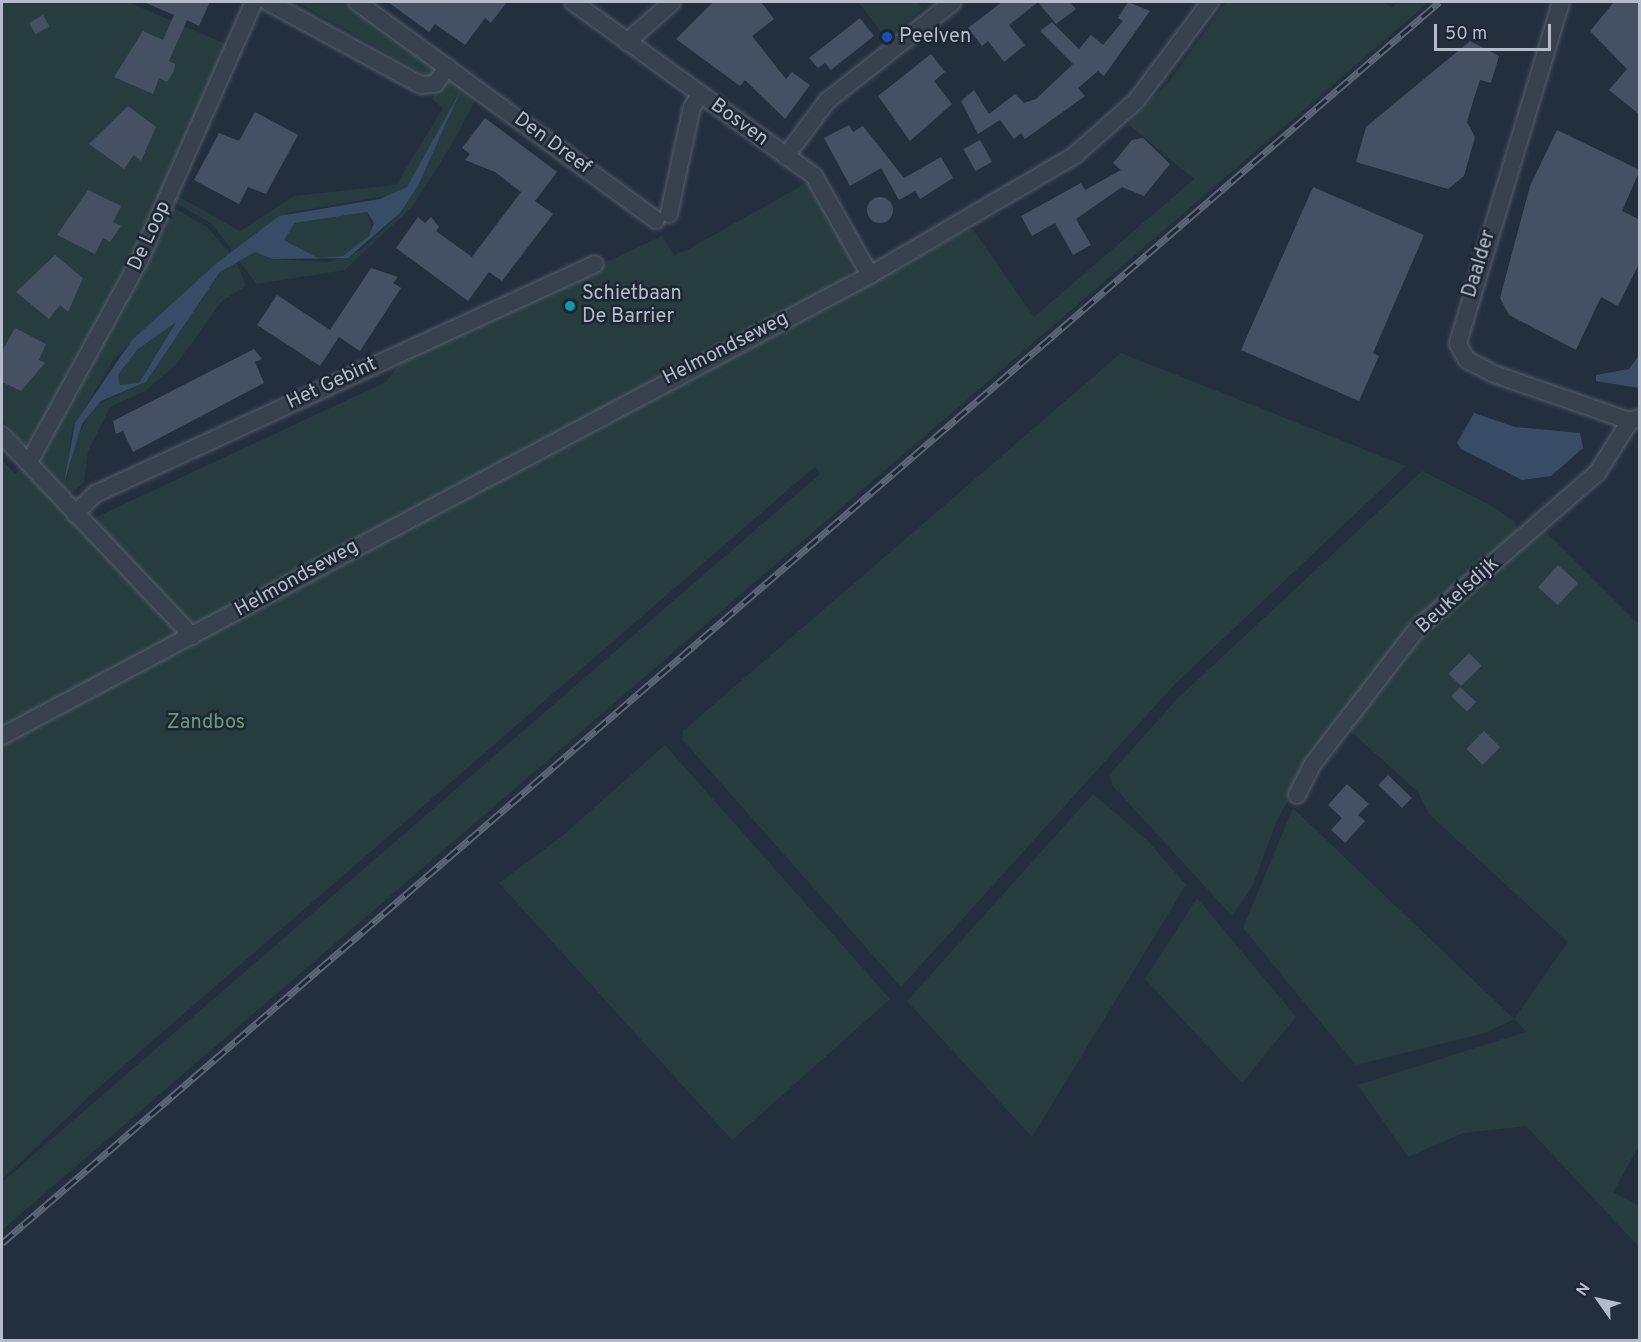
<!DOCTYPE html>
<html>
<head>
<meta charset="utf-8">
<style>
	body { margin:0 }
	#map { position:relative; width:1641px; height:1342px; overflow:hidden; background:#242f3e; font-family:Overpass,sans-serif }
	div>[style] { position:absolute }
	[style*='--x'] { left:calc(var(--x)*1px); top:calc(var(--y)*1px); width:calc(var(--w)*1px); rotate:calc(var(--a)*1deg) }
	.green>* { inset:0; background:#263c3f }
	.water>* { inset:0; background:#394c67 }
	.building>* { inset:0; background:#455162; transform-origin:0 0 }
	.round { border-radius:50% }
	.roads { filter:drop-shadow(0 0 2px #565f6c) drop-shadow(0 0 2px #565f6c) }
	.street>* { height:16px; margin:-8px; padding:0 8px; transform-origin:8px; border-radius:8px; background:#38414e }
	.rail>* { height:7px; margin-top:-3.5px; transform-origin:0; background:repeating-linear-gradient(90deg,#1d2633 0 14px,#5a6575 0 28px); box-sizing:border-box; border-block:2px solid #5a6575 }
	.dots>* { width:16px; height:16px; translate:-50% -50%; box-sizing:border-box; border:3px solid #1d2633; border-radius:50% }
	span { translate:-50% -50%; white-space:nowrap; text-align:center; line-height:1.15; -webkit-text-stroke:5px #1d2633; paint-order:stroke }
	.poi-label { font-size:20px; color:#b4bcc9 }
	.left { translate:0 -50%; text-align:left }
	.street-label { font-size:20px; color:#b4bcc9 }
	.park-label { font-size:20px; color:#6b9a76 }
	.frame { position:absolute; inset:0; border:3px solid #b4bcc9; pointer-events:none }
	.north { position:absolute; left:1569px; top:1270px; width:60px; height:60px; -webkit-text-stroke:4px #1d2633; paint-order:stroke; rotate:304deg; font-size:16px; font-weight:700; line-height:24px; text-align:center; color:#b4bcc9 }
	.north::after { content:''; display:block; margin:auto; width:21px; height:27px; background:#b4bcc9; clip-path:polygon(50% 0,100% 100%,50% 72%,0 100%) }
	.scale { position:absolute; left:1434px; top:24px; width:117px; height:27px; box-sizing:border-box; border:3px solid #b4bcc9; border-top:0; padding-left:8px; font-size:18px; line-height:21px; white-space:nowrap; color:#b4bcc9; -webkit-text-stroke:4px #1d2633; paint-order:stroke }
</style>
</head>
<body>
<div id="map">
	<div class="green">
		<i style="clip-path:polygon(2px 2px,128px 2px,228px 45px,134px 253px,38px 436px,24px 444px,2px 419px)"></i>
		<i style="clip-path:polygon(297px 2px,352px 2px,441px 69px,434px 80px)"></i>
		<i style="clip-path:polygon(858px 2px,918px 2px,923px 9px,886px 38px)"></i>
		<i style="clip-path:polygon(1226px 2px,1382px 2px,1392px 7px,1399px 2px,1429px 2px,2px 1230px,2px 1182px,820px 474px,816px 467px,805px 475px,97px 1089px,2px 1180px,2px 460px,15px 474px,25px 466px,92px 519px,386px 382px,405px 355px,662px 236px,674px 255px,689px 249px,808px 182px,857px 267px,849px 272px,854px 291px,972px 228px,1034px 317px,1194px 179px,1128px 124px,1170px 80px)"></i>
		<i style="clip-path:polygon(447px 76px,478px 95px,452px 144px,412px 207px,345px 270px,257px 284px,238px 260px,255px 252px,273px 259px,329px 262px,361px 250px,400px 213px,418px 186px,460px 91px,412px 182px,398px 194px,287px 213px,233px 251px,212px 224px,171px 200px,174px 194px,240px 231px,294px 196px,396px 185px,443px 108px,432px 99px)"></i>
		<i style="clip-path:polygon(169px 205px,207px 227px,230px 253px,114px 359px,72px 429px,66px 483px,74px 441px,96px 405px,146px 382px,220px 272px,236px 261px,246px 286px,222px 301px,176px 365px,145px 391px,110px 407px,88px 451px,84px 482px,70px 495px,42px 465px,42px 455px,166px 228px)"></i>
		<i style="clip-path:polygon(367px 212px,372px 230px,362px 245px,343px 256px,318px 258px,284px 240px,295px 223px)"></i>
		<i style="clip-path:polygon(176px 321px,139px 383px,120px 385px,118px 375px,137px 350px)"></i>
		<i style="clip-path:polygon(1121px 353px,1406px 466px,1174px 685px,901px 987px,682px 739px,683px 731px)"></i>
		<i style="clip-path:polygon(1422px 471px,1492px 506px,1515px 522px,1518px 532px,1395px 647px,1328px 730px,1278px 818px,1252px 887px,1232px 916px,1113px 786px,1109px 775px,1178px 698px)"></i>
		<i style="clip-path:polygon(1541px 527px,1639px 625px,1640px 1144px,1613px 1192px,1639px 1206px,1639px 1247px,1526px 1126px,1463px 1133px,1408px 1157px,1358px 1085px,1526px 1032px,1514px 1019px,1485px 1033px,1356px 1065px,1243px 928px,1293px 808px,1514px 1019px,1568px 942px,1429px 814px,1418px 792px,1347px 728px,1430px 629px)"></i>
		<i style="clip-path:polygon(665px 745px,890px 999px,732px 1140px,499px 883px,561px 837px)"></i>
		<i style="clip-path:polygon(1093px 794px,1148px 841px,1186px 885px,1032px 1137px,907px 1001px)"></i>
		<i style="clip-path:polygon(1197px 898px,1296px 1017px,1242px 1083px,1145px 979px)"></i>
	</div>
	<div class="water">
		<i style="clip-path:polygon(evenodd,461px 90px,418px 186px,400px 213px,348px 258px,273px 259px,255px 252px,220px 272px,146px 382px,101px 401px,82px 424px,64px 483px,75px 423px,132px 340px,218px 262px,279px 216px,380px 199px,407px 187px,461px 90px,367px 212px,374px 223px,369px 236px,343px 256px,318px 258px,284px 240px,295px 223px,367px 212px,461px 90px,176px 322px,139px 383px,120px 385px,118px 375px,137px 350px,176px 322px)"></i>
		<i style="clip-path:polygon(1639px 355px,1639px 388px,1596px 381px,1596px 375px,1629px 369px)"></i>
		<i style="clip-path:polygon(1474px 413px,1515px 427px,1580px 433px,1583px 448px,1551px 476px,1522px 480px,1461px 449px,1457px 443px)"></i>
	</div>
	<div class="building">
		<i style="clip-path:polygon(144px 2px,210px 2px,199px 26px,187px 20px,169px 61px,175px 64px,174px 71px,167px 82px,159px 78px,153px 94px,114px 77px,143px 31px,163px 40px,174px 15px)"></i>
		<i style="clip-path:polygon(388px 2px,507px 2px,491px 23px,485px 18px,465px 45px,435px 24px,429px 32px)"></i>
		<i style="clip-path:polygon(713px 2px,761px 2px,774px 19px,752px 36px,786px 79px,792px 72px,810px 85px,785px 119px,745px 80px,740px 86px,676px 39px)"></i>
		<i style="clip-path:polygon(1002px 2px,1070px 2px,1076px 9px,1056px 24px,1038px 2px,1009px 25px,1025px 45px,1004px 62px,988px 41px,982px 46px,968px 28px)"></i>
		<i style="clip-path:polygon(1128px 2px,1150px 11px,1104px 76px,1098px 71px,1078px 88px,1085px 96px,1025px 139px,1021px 133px,1014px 139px,1000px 120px,978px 134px,961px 101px,974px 90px,989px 114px,1015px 94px,1024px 103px,1036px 99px,1073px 64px,1040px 31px,1052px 22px,1079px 49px,1091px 35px,1103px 45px,1123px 21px,1118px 18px)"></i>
		<i style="clip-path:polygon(1614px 2px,1640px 2px,1640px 115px,1609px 90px,1627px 69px,1590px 31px)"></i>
		<i style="left:43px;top:15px;width:13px;height:16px;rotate:61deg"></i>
		<i style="clip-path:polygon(860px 18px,874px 36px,831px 70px,825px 63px,818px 68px,809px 58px)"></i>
		<i style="clip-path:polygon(1470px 41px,1499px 56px,1491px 83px,1480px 80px,1474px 98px,1467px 122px,1475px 137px,1464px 176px,1448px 189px,1356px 162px,1366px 127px)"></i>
		<i style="clip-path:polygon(931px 54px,945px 72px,934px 81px,952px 104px,910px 141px,878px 96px)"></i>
		<i style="clip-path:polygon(128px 106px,156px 127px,141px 161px,134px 155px,124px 169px,89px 144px)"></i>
		<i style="clip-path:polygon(255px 112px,298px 135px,266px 194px,248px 187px,239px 204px,194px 180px,219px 133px,239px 141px)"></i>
		<i style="clip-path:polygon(485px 118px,557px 172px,535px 201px,553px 214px,502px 281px,489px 272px,468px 301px,396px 248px,418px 217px,425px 223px,431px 217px,439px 227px,436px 231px,472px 257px,521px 192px,495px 172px,465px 160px,470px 154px,462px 148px)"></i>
		<i style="clip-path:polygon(849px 125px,853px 132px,863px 126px,904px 178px,941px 157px,953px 178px,920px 199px,915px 191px,899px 200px,881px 168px,850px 186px,824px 138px)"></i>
		<i style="clip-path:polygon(1557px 130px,1640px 170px,1622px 211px,1640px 220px,1640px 262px,1618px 306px,1601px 297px,1576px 350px,1509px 315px,1500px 298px,1530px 186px)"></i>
		<i style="clip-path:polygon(1143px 138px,1170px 164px,1144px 196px,1122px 187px,1076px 219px,1091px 245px,1073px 255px,1055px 223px,1032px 236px,1021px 216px,1081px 183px,1085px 190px,1121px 170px,1113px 163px,1132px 140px)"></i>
		<i style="left:980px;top:140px;width:25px;height:19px;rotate:61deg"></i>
		<i style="clip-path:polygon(1313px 187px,1424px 235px,1373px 353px,1379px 356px,1359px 401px,1241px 350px)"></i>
		<i style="clip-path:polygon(88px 190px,121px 206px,113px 222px,121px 226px,110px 242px,103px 238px,95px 254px,57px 235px)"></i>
		<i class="round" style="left:867px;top:197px;width:26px;height:26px"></i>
		<i style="clip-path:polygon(55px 255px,83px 278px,68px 312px,60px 305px,49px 319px,16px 292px)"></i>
		<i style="clip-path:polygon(371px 268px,398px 277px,393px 283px,401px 288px,360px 351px,339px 337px,320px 366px,257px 325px,277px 295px,330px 330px)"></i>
		<i style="clip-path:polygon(15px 328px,46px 344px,39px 360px,45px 363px,21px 391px,2px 382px,2px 351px)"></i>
		<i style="clip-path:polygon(254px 349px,262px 359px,255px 362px,264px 383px,133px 452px,123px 431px,116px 434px,113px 421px)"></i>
		<i style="left:1558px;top:565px;width:27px;height:30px;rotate:42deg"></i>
		<i style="left:1469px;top:653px;width:18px;height:29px;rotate:45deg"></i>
		<i style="left:1460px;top:687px;width:22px;height:13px;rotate:43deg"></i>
		<i style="left:1484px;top:731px;width:23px;height:25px;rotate:45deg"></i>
		<i style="left:1388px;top:775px;width:33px;height:14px;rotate:44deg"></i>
		<i style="clip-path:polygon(1347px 784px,1369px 804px,1358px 815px,1365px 821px,1345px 843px,1331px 830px,1342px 818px,1328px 805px)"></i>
	</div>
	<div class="roads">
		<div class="street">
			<i style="--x:268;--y:2;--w:174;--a:28.5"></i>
			<i style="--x:421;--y:85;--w:14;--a:-4"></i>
			<i style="--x:435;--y:84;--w:21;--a:-53"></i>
			<i style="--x:357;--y:2;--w:370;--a:36.1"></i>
			<i style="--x:573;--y:2;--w:297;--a:35.8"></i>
			<i style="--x:814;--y:176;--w:114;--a:60.5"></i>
			<i style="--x:1561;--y:2;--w:357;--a:106.8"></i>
			<i style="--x:1458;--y:344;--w:18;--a:61"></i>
			<i style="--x:1467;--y:360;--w:30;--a:27"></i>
			<i style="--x:1494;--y:374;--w:144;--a:19.1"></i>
			<i style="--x:627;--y:42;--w:60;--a:-41.6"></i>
			<i style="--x:786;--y:156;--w:69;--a:-53.3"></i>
			<i style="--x:827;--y:101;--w:160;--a:-38.2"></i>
			<i style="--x:669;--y:214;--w:109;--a:-77.9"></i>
			<i style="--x:692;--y:107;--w:15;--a:-53"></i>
			<i style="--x:2;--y:435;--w:277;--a:46.6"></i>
			<i style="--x:29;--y:462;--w:231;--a:-61.3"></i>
			<i style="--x:140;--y:259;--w:281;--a:-66.1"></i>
			<i style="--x:75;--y:514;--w:28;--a:-45"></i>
			<i style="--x:95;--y:494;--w:550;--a:-24.7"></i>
			<i style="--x:2;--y:736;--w:983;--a:-27.97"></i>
			<i style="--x:870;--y:275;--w:238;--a:-30.3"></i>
			<i style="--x:1075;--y:155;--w:81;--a:-41.5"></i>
			<i style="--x:1136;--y:101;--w:124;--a:-53.2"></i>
			<i style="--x:1297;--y:795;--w:34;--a:-63"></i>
			<i style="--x:1312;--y:765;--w:173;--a:-52.3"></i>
			<i style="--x:1418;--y:628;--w:237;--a:-40.9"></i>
			<i style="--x:1597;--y:473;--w:62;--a:-57.6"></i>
			<i style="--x:1630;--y:421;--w:9;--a:-18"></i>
		</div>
	</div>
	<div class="rail">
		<i style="--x:2;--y:1243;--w:1899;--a:-40.81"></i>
	</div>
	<div class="dots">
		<i style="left:887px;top:37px;background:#1a4fb4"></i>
		<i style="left:570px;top:306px;background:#0f9aa8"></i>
	</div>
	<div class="poi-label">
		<span class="left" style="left:899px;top:37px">Peelven</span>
		<span class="left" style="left:582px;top:306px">Schietbaan<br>De Barrier</span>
	</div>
	<div class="street-label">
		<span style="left:739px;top:123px;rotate:36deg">Bosven</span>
		<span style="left:552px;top:144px;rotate:36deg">Den Dreef</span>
		<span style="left:150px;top:236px;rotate:-65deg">De Loop</span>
		<span style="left:1480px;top:264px;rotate:-73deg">Daalder</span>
		<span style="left:726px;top:349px;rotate:-27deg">Helmondseweg</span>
		<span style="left:332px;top:384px;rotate:-25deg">Het Gebint</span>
		<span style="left:297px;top:579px;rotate:-29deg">Helmondseweg</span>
		<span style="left:1458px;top:596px;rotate:-42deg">Beukelsdijk</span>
	</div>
	<div class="park-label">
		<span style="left:206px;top:723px">Zandbos</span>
	</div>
	<div class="frame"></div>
	<div class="north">N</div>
	<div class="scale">50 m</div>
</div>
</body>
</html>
